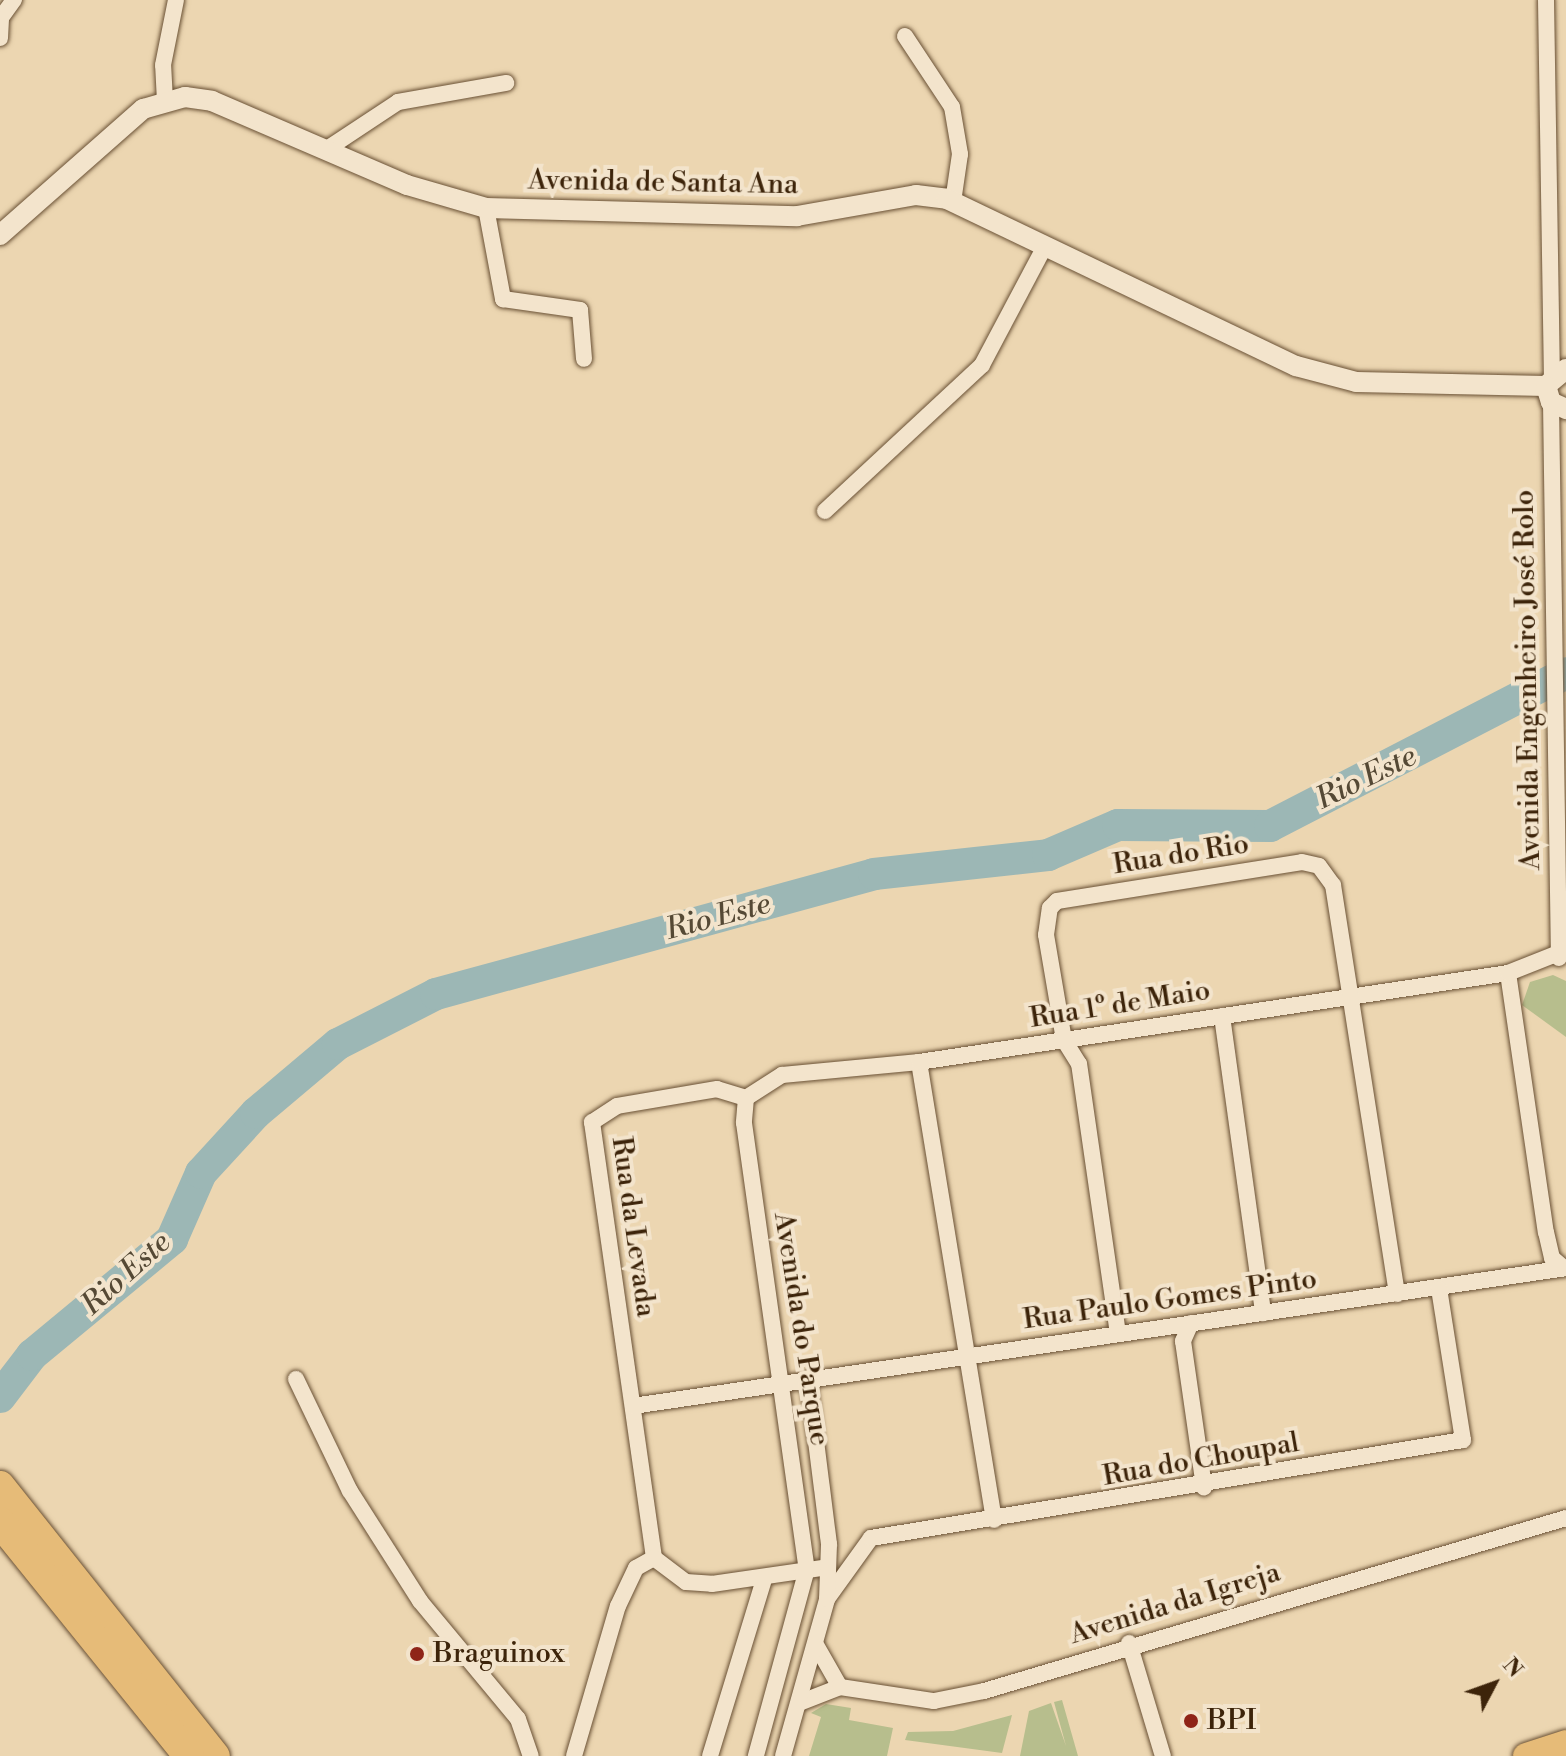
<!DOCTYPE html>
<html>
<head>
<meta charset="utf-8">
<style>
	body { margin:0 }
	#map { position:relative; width:1566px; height:1756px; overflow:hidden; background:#ecd6b1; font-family:"Libre Bodoni",serif }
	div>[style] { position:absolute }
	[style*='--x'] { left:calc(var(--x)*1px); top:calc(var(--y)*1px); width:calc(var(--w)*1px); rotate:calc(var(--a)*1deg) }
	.green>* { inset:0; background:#b7be8d }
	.river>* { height:32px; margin:-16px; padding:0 16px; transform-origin:16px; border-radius:16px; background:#9cb7b5 }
	.roads { filter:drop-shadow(0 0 2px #695034) drop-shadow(0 0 2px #695034) }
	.minor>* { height:16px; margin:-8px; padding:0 8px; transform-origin:8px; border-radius:8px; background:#f3e4cc }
	.tertiary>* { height:20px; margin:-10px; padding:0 10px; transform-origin:10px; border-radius:10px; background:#f3e4cc }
	.primary>* { height:26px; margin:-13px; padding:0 13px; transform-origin:13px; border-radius:13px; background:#e6bb78 }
	.motorway>* { height:30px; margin:-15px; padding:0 15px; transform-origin:15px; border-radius:15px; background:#e6bb78 }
	.dots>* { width:22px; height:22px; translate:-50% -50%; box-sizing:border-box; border:4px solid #f3e4cc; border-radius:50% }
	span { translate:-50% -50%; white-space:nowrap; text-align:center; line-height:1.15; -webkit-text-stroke:8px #f3e4cc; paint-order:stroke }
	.street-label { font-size:28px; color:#3d240a }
	.poi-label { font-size:28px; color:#3d240a }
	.left { translate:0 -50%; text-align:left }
	.water-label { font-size:30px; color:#554935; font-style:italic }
	.north { position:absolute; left:1454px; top:1644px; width:80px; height:80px; -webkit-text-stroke:6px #f3e4cc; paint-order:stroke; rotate:49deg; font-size:22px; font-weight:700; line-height:32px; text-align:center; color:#3d240a }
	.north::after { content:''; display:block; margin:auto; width:28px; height:36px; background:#3d240a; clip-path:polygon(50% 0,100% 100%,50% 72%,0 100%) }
</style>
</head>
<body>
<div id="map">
	<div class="green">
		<i style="clip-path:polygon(1553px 975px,1566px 981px,1566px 1037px,1522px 1005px,1530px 982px)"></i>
		<i style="clip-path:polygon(1062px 1700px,1078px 1756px,1020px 1756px,1029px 1711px,1051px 1703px,1066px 1746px,1054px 1702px)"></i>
		<i style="clip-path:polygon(826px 1704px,851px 1708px,849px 1720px,893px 1728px,887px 1756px,809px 1756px,821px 1717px,811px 1713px)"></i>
		<i style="clip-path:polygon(1012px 1715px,1002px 1753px,905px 1740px,908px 1732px,953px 1731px)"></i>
	</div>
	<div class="river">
		<i style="--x:0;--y:1397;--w:53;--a:-52.7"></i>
		<i style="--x:32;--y:1355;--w:182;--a:-39.6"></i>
		<i style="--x:172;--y:1239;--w:72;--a:-66.3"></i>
		<i style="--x:201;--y:1173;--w:81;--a:-47.5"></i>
		<i style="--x:256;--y:1113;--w:107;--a:-40.1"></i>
		<i style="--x:338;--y:1044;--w:110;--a:-27"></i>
		<i style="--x:436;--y:994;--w:454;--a:-15.3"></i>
		<i style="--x:874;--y:874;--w:175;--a:-6.2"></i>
		<i style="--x:1048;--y:855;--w:76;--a:-23.2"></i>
		<i style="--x:1118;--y:825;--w:152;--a:0.4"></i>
		<i style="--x:1270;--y:826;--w:333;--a:-27.3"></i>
	</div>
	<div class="roads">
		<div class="minor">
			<i style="--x:1546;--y:0;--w:375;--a:89.1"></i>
			<i style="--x:0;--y:19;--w:24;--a:-54"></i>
			<i style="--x:905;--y:36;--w:85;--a:56.5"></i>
			<i style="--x:952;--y:107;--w:48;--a:80.3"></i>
			<i style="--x:960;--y:154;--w:49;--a:98.3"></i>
			<i style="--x:0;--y:38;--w:19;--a:-87"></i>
			<i style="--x:165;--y:101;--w:36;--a:-93"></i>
			<i style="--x:163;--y:65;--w:66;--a:-78.7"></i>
			<i style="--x:327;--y:149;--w:85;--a:-33.5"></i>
			<i style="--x:398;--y:102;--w:110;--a:-10"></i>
			<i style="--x:486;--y:208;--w:93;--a:79.4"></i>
			<i style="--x:503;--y:299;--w:78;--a:8.1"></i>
			<i style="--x:580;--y:310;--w:49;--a:85.3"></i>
			<i style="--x:1551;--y:402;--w:556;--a:89.18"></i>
			<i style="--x:825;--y:511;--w:214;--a:-42.9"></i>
			<i style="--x:982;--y:365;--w:135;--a:-62.1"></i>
			<i style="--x:1508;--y:973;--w:262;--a:81.7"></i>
			<i style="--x:1546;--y:1232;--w:27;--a:77"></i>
			<i style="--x:1552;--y:1258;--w:16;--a:40"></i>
			<i style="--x:1222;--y:1016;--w:300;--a:82.1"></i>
			<i style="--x:919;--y:1062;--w:464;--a:80.7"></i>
			<i style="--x:746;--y:1098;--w:43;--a:-32.6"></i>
			<i style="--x:782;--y:1075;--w:138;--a:-5.4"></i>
			<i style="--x:919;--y:1062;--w:596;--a:-8.59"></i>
			<i style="--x:1508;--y:973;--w:62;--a:-21.6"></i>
			<i style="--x:746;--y:1098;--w:30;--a:-163"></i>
			<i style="--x:717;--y:1089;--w:101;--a:170.4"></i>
			<i style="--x:617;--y:1106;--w:30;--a:147"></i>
			<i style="--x:592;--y:1122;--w:440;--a:81.9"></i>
			<i style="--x:654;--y:1558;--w:40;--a:37"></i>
			<i style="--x:686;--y:1582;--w:26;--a:4"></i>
			<i style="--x:712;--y:1584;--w:117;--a:-8.3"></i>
			<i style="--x:746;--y:1098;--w:25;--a:95"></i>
			<i style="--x:744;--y:1123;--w:450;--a:82"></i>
			<i style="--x:807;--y:1569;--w:194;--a:105.3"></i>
			<i style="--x:1191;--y:1323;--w:20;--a:114"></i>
			<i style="--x:1183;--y:1341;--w:148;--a:81.8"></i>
			<i style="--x:1118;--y:1334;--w:273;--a:-98.2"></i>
			<i style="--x:1079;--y:1064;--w:28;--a:-122"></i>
			<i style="--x:1064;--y:1040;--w:107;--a:-99.7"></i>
			<i style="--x:1046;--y:935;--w:27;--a:-82"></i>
			<i style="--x:1050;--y:908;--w:10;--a:-45"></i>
			<i style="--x:1057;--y:901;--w:248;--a:-9"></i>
			<i style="--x:1302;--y:862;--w:17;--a:13"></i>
			<i style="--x:1319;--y:866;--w:24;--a:54"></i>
			<i style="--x:1333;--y:885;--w:414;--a:81.1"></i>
			<i style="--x:296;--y:1379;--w:124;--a:64.3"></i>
			<i style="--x:350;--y:1491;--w:130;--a:57.5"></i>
			<i style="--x:420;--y:1601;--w:153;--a:50.3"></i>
			<i style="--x:518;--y:1719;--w:39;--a:71"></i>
			<i style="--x:633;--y:1406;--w:943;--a:-8.41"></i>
			<i style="--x:827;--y:1599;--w:75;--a:-54.2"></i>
			<i style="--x:871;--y:1538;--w:600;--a:-9.4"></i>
			<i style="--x:1463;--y:1440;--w:153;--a:-99"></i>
			<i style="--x:1129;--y:1643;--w:118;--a:73.3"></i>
			<i style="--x:816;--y:1645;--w:48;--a:60.3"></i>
			<i style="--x:799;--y:1703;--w:44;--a:-21.3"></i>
			<i style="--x:840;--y:1687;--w:95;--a:8.5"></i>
			<i style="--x:934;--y:1701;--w:51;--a:-11.3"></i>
			<i style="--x:984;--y:1691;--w:607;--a:-16.55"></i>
			<i style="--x:574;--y:1756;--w:156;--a:-73.7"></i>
			<i style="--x:618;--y:1606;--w:42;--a:-64.7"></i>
			<i style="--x:636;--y:1568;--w:21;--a:-29"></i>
			<i style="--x:710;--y:1756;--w:185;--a:-73"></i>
			<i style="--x:783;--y:1756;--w:163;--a:-74.3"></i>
			<i style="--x:827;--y:1599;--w:55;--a:-87.9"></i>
			<i style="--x:829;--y:1544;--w:167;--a:-97.2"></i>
		</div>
		<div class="tertiary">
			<i style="--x:0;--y:235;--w:191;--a:-41.4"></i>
			<i style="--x:143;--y:109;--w:44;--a:-15.9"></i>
			<i style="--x:185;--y:97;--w:27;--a:8"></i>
			<i style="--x:212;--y:101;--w:212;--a:23.3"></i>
			<i style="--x:407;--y:185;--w:82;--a:16.2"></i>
			<i style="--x:486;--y:208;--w:311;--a:1.5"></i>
			<i style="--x:797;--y:216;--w:121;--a:-10"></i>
			<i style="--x:916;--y:195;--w:31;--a:7"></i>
			<i style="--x:947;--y:199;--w:387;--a:25.6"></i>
			<i style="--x:1296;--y:366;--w:62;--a:14.9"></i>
			<i style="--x:1356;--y:382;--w:190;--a:1.2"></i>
			<i style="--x:1566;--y:369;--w:26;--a:140"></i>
			<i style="--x:1546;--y:386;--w:17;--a:73"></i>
			<i style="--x:1551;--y:402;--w:17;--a:25"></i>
		</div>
		<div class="primary">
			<i style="--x:1526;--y:1756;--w:42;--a:-18"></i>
		</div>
		<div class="motorway">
			<i style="--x:0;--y:1486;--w:345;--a:51.5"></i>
			<i style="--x:0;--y:1522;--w:301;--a:51.1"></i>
		</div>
	</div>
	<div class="dots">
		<i style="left:417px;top:1654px;background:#8f2418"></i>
		<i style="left:1191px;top:1721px;background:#8f2418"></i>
	</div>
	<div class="street-label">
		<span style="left:663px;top:183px;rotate:1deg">Avenida de Santa Ana</span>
		<span style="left:1528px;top:680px;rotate:-91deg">Avenida Engenheiro José Rolo</span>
		<span style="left:1181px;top:855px;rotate:-9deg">Rua do Rio</span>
		<span style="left:1120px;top:1005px;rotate:-9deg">Rua 1º de Maio</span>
		<span style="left:633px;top:1227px;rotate:82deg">Rua da Levada</span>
		<span style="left:1170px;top:1300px;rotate:-8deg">Rua Paulo Gomes Pinto</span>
		<span style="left:801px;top:1329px;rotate:81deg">Avenida do Parque</span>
		<span style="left:1201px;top:1460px;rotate:-10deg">Rua do Choupal</span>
		<span style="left:1175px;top:1604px;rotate:-17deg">Avenida da Igreja</span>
	</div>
	<div class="poi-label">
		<span class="left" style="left:433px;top:1654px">Braguinox</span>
		<span class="left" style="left:1207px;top:1721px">BPI</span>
	</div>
	<div class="water-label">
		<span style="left:1366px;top:778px;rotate:-26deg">Rio Este</span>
		<span style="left:718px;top:917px;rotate:-15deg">Rio Este</span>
		<span style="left:126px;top:1274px;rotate:-42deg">Rio Este</span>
	</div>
	<div class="north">N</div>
</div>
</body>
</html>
